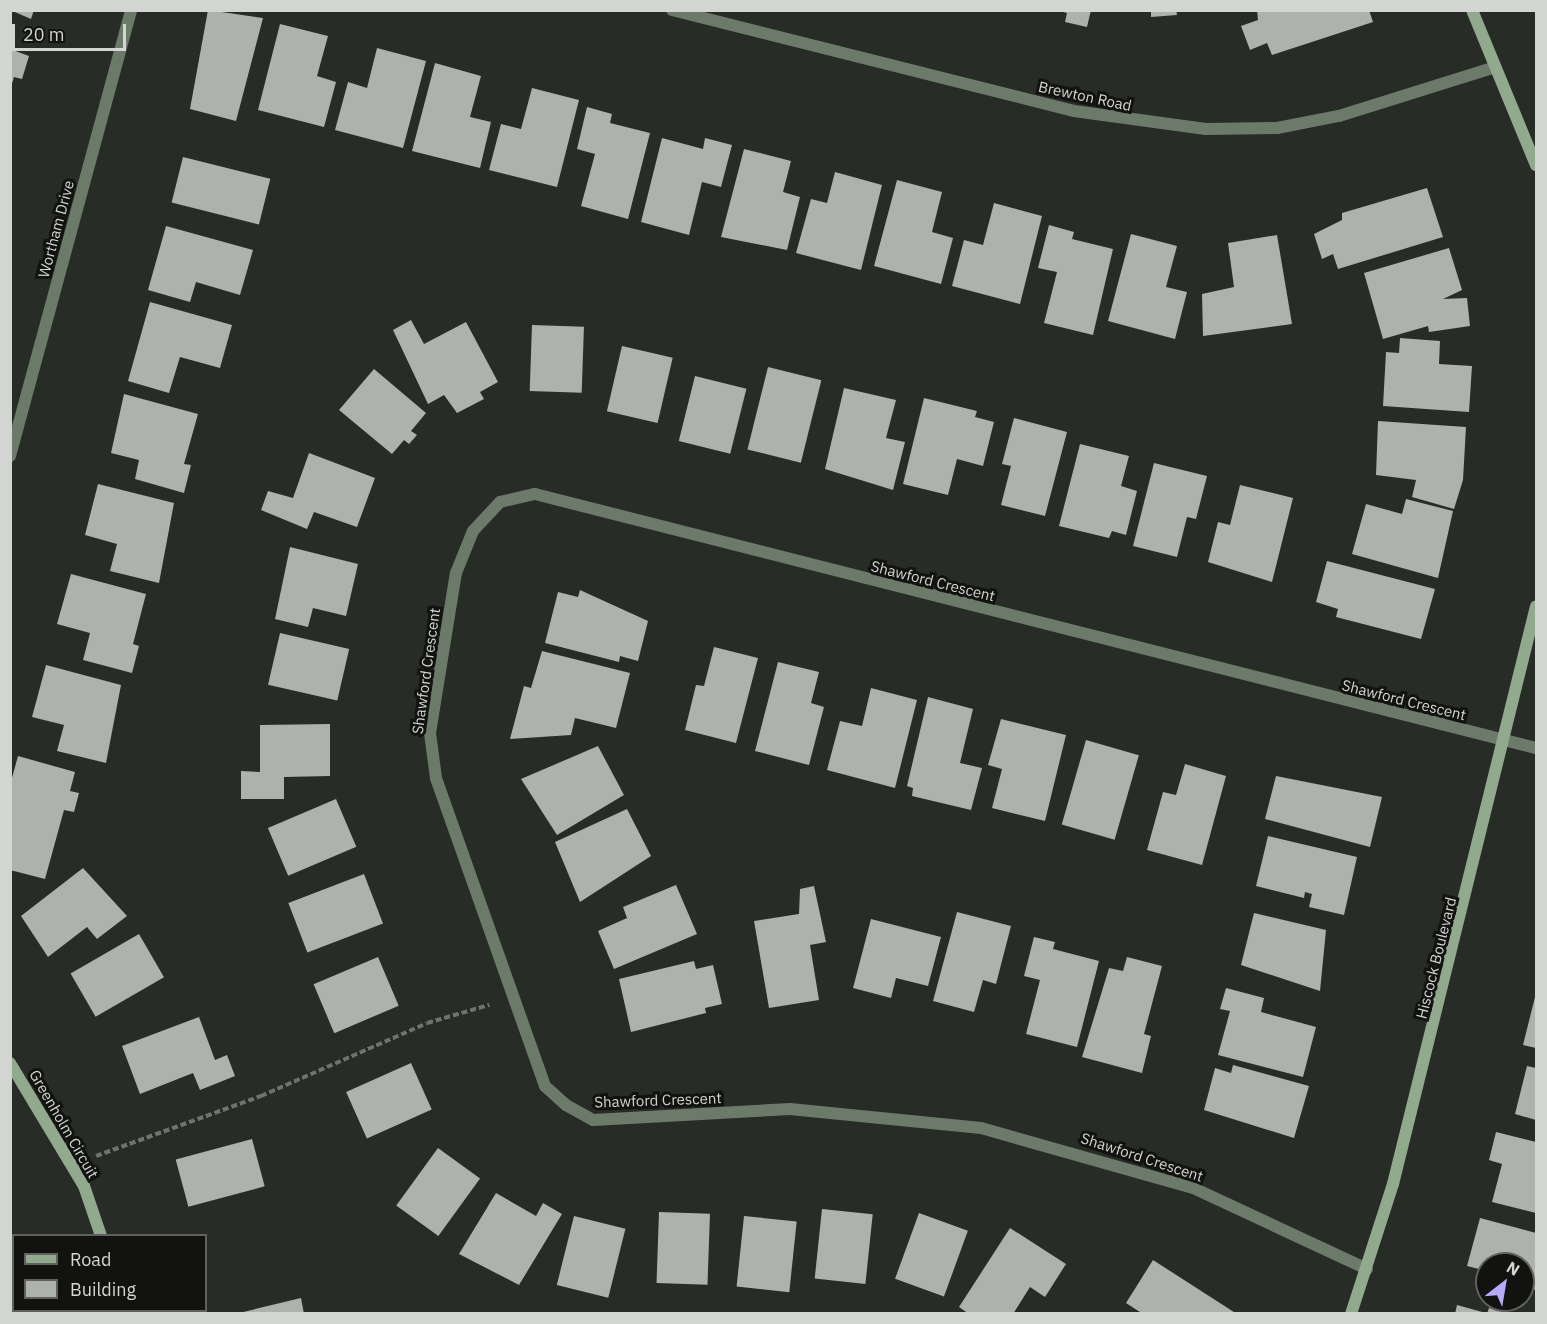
<!DOCTYPE html>
<html>
<head>
<meta charset="utf-8">
<style>
	body { margin:0 }
	#map { position:relative; width:1547px; height:1324px; overflow:hidden; background:#282c27; font-family:"IBM Plex Sans",sans-serif }
	div>[style] { position:absolute }
	[style*='--x'] { left:calc(var(--x)*1px); top:calc(var(--y)*1px); width:calc(var(--w)*1px); rotate:calc(var(--a)*1deg) }
	.building>* { inset:0; background:#adb2ac; transform-origin:0 0 }
	.path>* { height:4px; margin-top:-2px; transform-origin:0; background:repeating-linear-gradient(90deg,#6f736e 0 6px,transparent 0 9px) }
	.street>* { height:12px; margin:-6px; padding:0 6px; transform-origin:6px; border-radius:6px; background:#6c7b69 }
	.secondary>* { height:12px; margin:-6px; padding:0 6px; transform-origin:6px; border-radius:6px; background:#91a98c }
	span { translate:-50% -50%; white-space:nowrap; text-align:center; line-height:1.15; -webkit-text-stroke:6px #121311; paint-order:stroke }
	.street-label { font-size:15px; color:#d2d5d1 }
	.frame { position:absolute; inset:0; border:12px solid #d2d5d1; pointer-events:none }
	.legend { position:absolute; left:12px; top:1234px; width:195px; height:78px; box-sizing:border-box; background:#121311; border:2px solid #5f615e; margin:0; padding:8px 10px; list-style:none; font-size:18px; color:#d2d5d1 }
	.legend li { display:flex; align-items:center; gap:12px; height:30px }
	.legend b { width:30px; border:2px solid #5f615e }
	.north { position:absolute; left:1475px; top:1252px; width:60px; height:60px; box-sizing:border-box; background:#121311; border:2px solid #5f615e; border-radius:50%; rotate:31deg; font-size:16px; font-weight:700; line-height:24px; text-align:center; color:#d2d5d1 }
	.north::after { content:''; display:block; margin:auto; width:21px; height:27px; background:#b6abf8; clip-path:polygon(50% 0,100% 100%,50% 72%,0 100%) }
	.scale { position:absolute; left:12px; top:24px; width:114px; height:27px; box-sizing:border-box; border:3px solid #d2d5d1; border-top:0; padding-left:8px; font-size:18px; line-height:21px; white-space:nowrap; color:#d2d5d1; -webkit-text-stroke:4px #121311; paint-order:stroke }
</style>
</head>
<body>
<div id="map">
	<div class="building">
		<i style="clip-path:polygon(10px 10px,34px 10px,31px 19px)"></i>
		<i style="clip-path:polygon(208px 10px,263px 18px,236px 121px,190px 109px)"></i>
		<i style="clip-path:polygon(1091px 10px,1087px 27px,1065px 22px,1067px 13px,1060px 11px)"></i>
		<i style="clip-path:polygon(1151px 10px,1176px 10px,1177px 15px,1151px 17px)"></i>
		<i style="clip-path:polygon(1257px 10px,1369px 10px,1373px 22px,1272px 55px,1267px 43px,1250px 50px,1241px 26px,1258px 20px)"></i>
		<i style="clip-path:polygon(280px 24px,328px 36px,317px 76px,336px 82px,324px 127px,258px 110px)"></i>
		<i style="clip-path:polygon(377px 48px,426px 61px,403px 148px,335px 130px,348px 82px,367px 88px)"></i>
		<i style="clip-path:polygon(10px 49px,29px 56px,22px 79px,14px 77px,11px 87px)"></i>
		<i style="clip-path:polygon(435px 63px,481px 76px,470px 117px,491px 122px,480px 168px,412px 151px)"></i>
		<i style="clip-path:polygon(532px 88px,579px 100px,557px 187px,489px 170px,501px 124px,521px 129px)"></i>
		<i style="clip-path:polygon(587px 107px,612px 114px,610px 123px,650px 133px,628px 219px,581px 206px,595px 154px,577px 149px)"></i>
		<i style="clip-path:polygon(662px 138px,703px 149px,705px 138px,732px 145px,721px 187px,702px 182px,689px 235px,641px 222px)"></i>
		<i style="clip-path:polygon(744px 149px,791px 161px,783px 192px,800px 197px,787px 250px,721px 237px)"></i>
		<i style="left:183px;top:157px;width:90px;height:47px;rotate:14deg"></i>
		<i style="clip-path:polygon(835px 172px,882px 185px,861px 270px,796px 253px,811px 199px,827px 203px)"></i>
		<i style="clip-path:polygon(897px 180px,942px 192px,932px 232px,953px 238px,941px 284px,874px 266px)"></i>
		<i style="clip-path:polygon(1427px 188px,1443px 237px,1338px 269px,1333px 254px,1322px 259px,1314px 234px,1342px 220px,1342px 213px)"></i>
		<i style="clip-path:polygon(994px 203px,1042px 216px,1020px 304px,952px 286px,964px 240px,983px 245px)"></i>
		<i style="clip-path:polygon(1049px 225px,1074px 232px,1072px 239px,1113px 249px,1093px 335px,1044px 323px,1057px 272px,1038px 268px)"></i>
		<i style="clip-path:polygon(166px 226px,253px 250px,240px 295px,196px 282px,190px 302px,148px 290px)"></i>
		<i style="clip-path:polygon(1131px 234px,1177px 246px,1166px 287px,1187px 292px,1175px 339px,1108px 321px)"></i>
		<i style="clip-path:polygon(1277px 235px,1292px 324px,1203px 336px,1202px 294px,1234px 287px,1228px 243px)"></i>
		<i style="clip-path:polygon(1449px 248px,1462px 290px,1443px 299px,1467px 298px,1470px 326px,1429px 332px,1428px 326px,1383px 339px,1364px 273px)"></i>
		<i style="clip-path:polygon(150px 302px,232px 325px,220px 368px,180px 357px,169px 393px,128px 381px)"></i>
		<i style="clip-path:polygon(411px 320px,424px 344px,466px 322px,498px 382px,480px 392px,484px 399px,457px 413px,444px 395px,428px 404px,393px 330px)"></i>
		<i style="left:532px;top:325px;width:52px;height:66px;rotate:2deg"></i>
		<i style="clip-path:polygon(1400px 338px,1440px 341px,1439px 364px,1472px 366px,1469px 412px,1383px 406px,1386px 352px,1399px 353px)"></i>
		<i style="left:622px;top:346px;width:52px;height:67px;rotate:13deg"></i>
		<i style="left:768px;top:367px;width:55px;height:85px;rotate:14deg"></i>
		<i style="clip-path:polygon(374px 369px,426px 413px,411px 431px,417px 435px,409px 444px,404px 440px,392px 454px,339px 410px)"></i>
		<i style="left:695px;top:376px;width:53px;height:67px;rotate:14deg"></i>
		<i style="clip-path:polygon(844px 388px,896px 400px,886px 438px,905px 442px,893px 490px,825px 469px)"></i>
		<i style="clip-path:polygon(124px 394px,198px 414px,184px 464px,191px 465px,184px 493px,135px 479px,139px 460px,111px 453px)"></i>
		<i style="clip-path:polygon(924px 398px,977px 411px,975px 417px,994px 422px,983px 466px,957px 459px,948px 495px,903px 484px)"></i>
		<i style="clip-path:polygon(1014px 418px,1067px 432px,1045px 516px,1001px 505px,1011px 466px,1002px 464px)"></i>
		<i style="clip-path:polygon(1378px 421px,1466px 427px,1463px 480px,1454px 509px,1412px 497px,1416px 480px,1376px 475px)"></i>
		<i style="clip-path:polygon(1080px 444px,1129px 456px,1121px 486px,1137px 491px,1126px 535px,1112px 531px,1109px 538px,1059px 526px)"></i>
		<i style="clip-path:polygon(309px 453px,375px 478px,357px 527px,314px 512px,307px 529px,261px 510px,268px 491px,293px 498px)"></i>
		<i style="clip-path:polygon(1154px 463px,1207px 476px,1196px 519px,1187px 517px,1177px 557px,1133px 546px)"></i>
		<i style="clip-path:polygon(98px 484px,174px 503px,159px 583px,110px 571px,117px 544px,85px 535px)"></i>
		<i style="clip-path:polygon(1240px 485px,1293px 498px,1272px 582px,1208px 562px,1218px 522px,1230px 525px)"></i>
		<i style="clip-path:polygon(1406px 499px,1453px 511px,1438px 578px,1352px 554px,1366px 504px,1402px 514px)"></i>
		<i style="clip-path:polygon(290px 547px,358px 564px,346px 616px,313px 608px,308px 627px,275px 619px)"></i>
		<i style="clip-path:polygon(1327px 561px,1435px 589px,1421px 639px,1336px 617px,1338px 609px,1316px 602px)"></i>
		<i style="clip-path:polygon(71px 574px,146px 594px,133px 644px,139px 646px,132px 673px,83px 660px,90px 633px,57px 624px)"></i>
		<i style="clip-path:polygon(580px 590px,648px 621px,638px 661px,620px 656px,619px 662px,545px 643px,558px 592px,578px 597px)"></i>
		<i style="left:280px;top:633px;width:71px;height:53px;rotate:13deg"></i>
		<i style="clip-path:polygon(714px 647px,758px 658px,736px 743px,685px 730px,696px 685px,704px 686px)"></i>
		<i style="clip-path:polygon(542px 651px,630px 673px,616px 728px,575px 718px,571px 735px,510px 739px,524px 686px,531px 688px)"></i>
		<i style="clip-path:polygon(778px 662px,819px 672px,811px 703px,824px 707px,809px 765px,755px 751px)"></i>
		<i style="clip-path:polygon(46px 665px,121px 685px,106px 763px,57px 751px,64px 725px,32px 717px)"></i>
		<i style="clip-path:polygon(871px 688px,917px 700px,895px 788px,827px 770px,840px 721px,862px 726px)"></i>
		<i style="clip-path:polygon(928px 697px,973px 709px,960px 763px,982px 768px,971px 810px,912px 796px,913px 788px,907px 786px)"></i>
		<i style="clip-path:polygon(1001px 719px,1066px 735px,1045px 821px,992px 808px,1002px 769px,988px 765px)"></i>
		<i style="clip-path:polygon(330px 724px,330px 776px,284px 777px,284px 799px,241px 799px,241px 771px,260px 772px,260px 725px)"></i>
		<i style="left:1086px;top:740px;width:55px;height:88px;rotate:16deg"></i>
		<i style="clip-path:polygon(598px 746px,624px 795px,557px 835px,521px 779px)"></i>
		<i style="clip-path:polygon(18px 756px,75px 772px,70px 791px,79px 793px,74px 812px,64px 810px,45px 879px,10px 870px,10px 785px)"></i>
		<i style="clip-path:polygon(1185px 764px,1226px 776px,1202px 865px,1147px 850px,1163px 792px,1176px 795px)"></i>
		<i style="clip-path:polygon(1276px 776px,1382px 797px,1370px 847px,1265px 819px)"></i>
		<i style="left:336px;top:799px;width:52px;height:74px;rotate:67deg"></i>
		<i style="clip-path:polygon(627px 809px,651px 856px,580px 902px,555px 842px)"></i>
		<i style="clip-path:polygon(1268px 836px,1357px 857px,1344px 915px,1309px 907px,1312px 894px,1305px 892px,1304px 898px,1256px 886px)"></i>
		<i style="clip-path:polygon(83px 868px,127px 916px,97px 939px,87px 927px,48px 957px,21px 916px)"></i>
		<i style="left:364px;top:874px;width:53px;height:81px;rotate:69deg"></i>
		<i style="clip-path:polygon(676px 885px,697px 934px,614px 969px,598px 931px,627px 918px,623px 907px)"></i>
		<i style="clip-path:polygon(814px 886px,826px 942px,810px 945px,819px 1000px,769px 1008px,754px 921px,799px 914px,800px 889px)"></i>
		<i style="clip-path:polygon(957px 912px,1011px 926px,996px 984px,983px 980px,974px 1012px,933px 1001px)"></i>
		<i style="clip-path:polygon(1254px 913px,1326px 930px,1320px 991px,1241px 965px)"></i>
		<i style="clip-path:polygon(871px 919px,941px 937px,928px 986px,896px 978px,891px 998px,853px 988px)"></i>
		<i style="left:139px;top:934px;width:50px;height:79px;rotate:60deg"></i>
		<i style="clip-path:polygon(1034px 937px,1055px 942px,1053px 949px,1099px 961px,1077px 1047px,1026px 1034px,1040px 980px,1024px 976px)"></i>
		<i style="left:378px;top:957px;width:53px;height:70px;rotate:67deg"></i>
		<i style="clip-path:polygon(1127px 957px,1162px 966px,1144px 1034px,1151px 1036px,1142px 1073px,1082px 1057px,1109px 968px,1123px 971px)"></i>
		<i style="clip-path:polygon(694px 961px,696px 969px,713px 965px,722px 1004px,705px 1008px,706px 1013px,631px 1032px,619px 979px)"></i>
		<i style="clip-path:polygon(1226px 988px,1264px 998px,1261px 1012px,1316px 1027px,1303px 1077px,1218px 1055px,1230px 1011px,1220px 1009px)"></i>
		<i style="clip-path:polygon(1536px 993px,1536px 1048px,1523px 1045px)"></i>
		<i style="clip-path:polygon(199px 1017px,215px 1060px,227px 1055px,235px 1076px,200px 1090px,193px 1073px,140px 1094px,122px 1046px)"></i>
		<i style="left:411px;top:1063px;width:51px;height:71px;rotate:66deg"></i>
		<i style="clip-path:polygon(1233px 1065px,1309px 1086px,1294px 1138px,1204px 1110px,1215px 1068px,1231px 1073px)"></i>
		<i style="clip-path:polygon(1527px 1066px,1536px 1068px,1536px 1120px,1515px 1114px)"></i>
		<i style="clip-path:polygon(1496px 1132px,1536px 1142px,1536px 1213px,1492px 1202px,1502px 1164px,1489px 1160px)"></i>
		<i style="left:252px;top:1139px;width:49px;height:79px;rotate:75deg"></i>
		<i style="left:438px;top:1148px;width:52px;height:71px;rotate:36deg"></i>
		<i style="clip-path:polygon(496px 1193px,536px 1216px,543px 1203px,562px 1214px,519px 1285px,459px 1254px)"></i>
		<i style="left:822px;top:1209px;width:51px;height:70px;rotate:6deg"></i>
		<i style="left:659px;top:1212px;width:51px;height:71px;rotate:2deg"></i>
		<i style="left:919px;top:1213px;width:52px;height:70px;rotate:20deg"></i>
		<i style="left:574px;top:1216px;width:53px;height:71px;rotate:14deg"></i>
		<i style="left:744px;top:1216px;width:53px;height:71px;rotate:6deg"></i>
		<i style="clip-path:polygon(1480px 1218px,1536px 1233px,1536px 1290px,1523px 1286px,1523px 1264px,1487px 1264px,1487px 1271px,1467px 1266px)"></i>
		<i style="clip-path:polygon(1010px 1228px,1066px 1264px,1045px 1297px,1030px 1287px,1013px 1314px,969px 1314px,959px 1307px)"></i>
		<i style="clip-path:polygon(1153px 1260px,1237px 1314px,1143px 1314px,1126px 1303px)"></i>
		<i style="clip-path:polygon(301px 1298px,304px 1314px,239px 1314px,239px 1313px)"></i>
		<i style="clip-path:polygon(1457px 1305px,1486px 1313px,1486px 1314px,1455px 1314px)"></i>
		<i style="clip-path:polygon(1489px 1308px,1508px 1313px,1508px 1314px,1487px 1314px)"></i>
	</div>
	<div class="path">
		<i style="--x:96;--y:1156;--w:176;--a:-20"></i>
		<i style="--x:261;--y:1096;--w:181;--a:-23.7"></i>
		<i style="--x:427;--y:1023;--w:65;--a:-16.2"></i>
	</div>
	<div class="street">
		<i style="--x:672;--y:10;--w:414;--a:14.1"></i>
		<i style="--x:1074;--y:111;--w:133;--a:7.8"></i>
		<i style="--x:1206;--y:129;--w:71;--a:-0.8"></i>
		<i style="--x:1277;--y:128;--w:63;--a:-11"></i>
		<i style="--x:1339;--y:116;--w:164;--a:-17.4"></i>
		<i style="--x:10;--y:456;--w:462;--a:-74.8"></i>
		<i style="--x:1367;--y:1269;--w:192;--a:-155"></i>
		<i style="--x:1193;--y:1188;--w:220;--a:-164.2"></i>
		<i style="--x:981;--y:1128;--w:192;--a:-174.3"></i>
		<i style="--x:790;--y:1109;--w:197;--a:176.8"></i>
		<i style="--x:593;--y:1120;--w:31;--a:-151"></i>
		<i style="--x:566;--y:1105;--w:28;--a:-138"></i>
		<i style="--x:545;--y:1086;--w:327;--a:-109.5"></i>
		<i style="--x:436;--y:778;--w:45;--a:-97.6"></i>
		<i style="--x:430;--y:733;--w:162;--a:-80.8"></i>
		<i style="--x:456;--y:573;--w:45;--a:-68"></i>
		<i style="--x:473;--y:531;--w:40;--a:-47"></i>
		<i style="--x:500;--y:502;--w:36;--a:-13"></i>
		<i style="--x:535;--y:494;--w:1033;--a:14.24"></i>
	</div>
	<div class="secondary">
		<i style="--x:1472;--y:10;--w:168;--a:67.6"></i>
		<i style="--x:10;--y:1063;--w:144;--a:59"></i>
		<i style="--x:84;--y:1186;--w:53;--a:71.2"></i>
		<i style="--x:124;--y:1310;--w:4;--a:76"></i>
		<i style="--x:1351;--y:1314;--w:137;--a:-72.1"></i>
		<i style="--x:1393;--y:1184;--w:595;--a:-76.1"></i>
	</div>
	<div class="street-label">
		<span style="left:1085px;top:96px;rotate:12deg">Brewton Road</span>
		<span style="left:56px;top:229px;rotate:-75deg">Wortham Drive</span>
		<span style="left:933px;top:581px;rotate:14deg">Shawford Crescent</span>
		<span style="left:426px;top:671px;rotate:-82deg">Shawford Crescent</span>
		<span style="left:1404px;top:700px;rotate:14deg">Shawford Crescent</span>
		<span style="left:1436px;top:958px;rotate:-76deg">Hiscock Boulevard</span>
		<span style="left:658px;top:1100px;rotate:-2deg">Shawford Crescent</span>
		<span style="left:64px;top:1124px;rotate:60deg">Greenholm Circuit</span>
		<span style="left:1142px;top:1157px;rotate:18deg">Shawford Crescent</span>
	</div>
	<div class="frame"></div>
	<ul class="legend">
	<li><b style="height:8px;background:#91a98c"></b>Road</li>
	<li><b style="height:16px;background:#adb2ac"></b>Building</li>
	</ul>
	<div class="north">N</div>
	<div class="scale">20 m</div>
</div>
</body>
</html>
